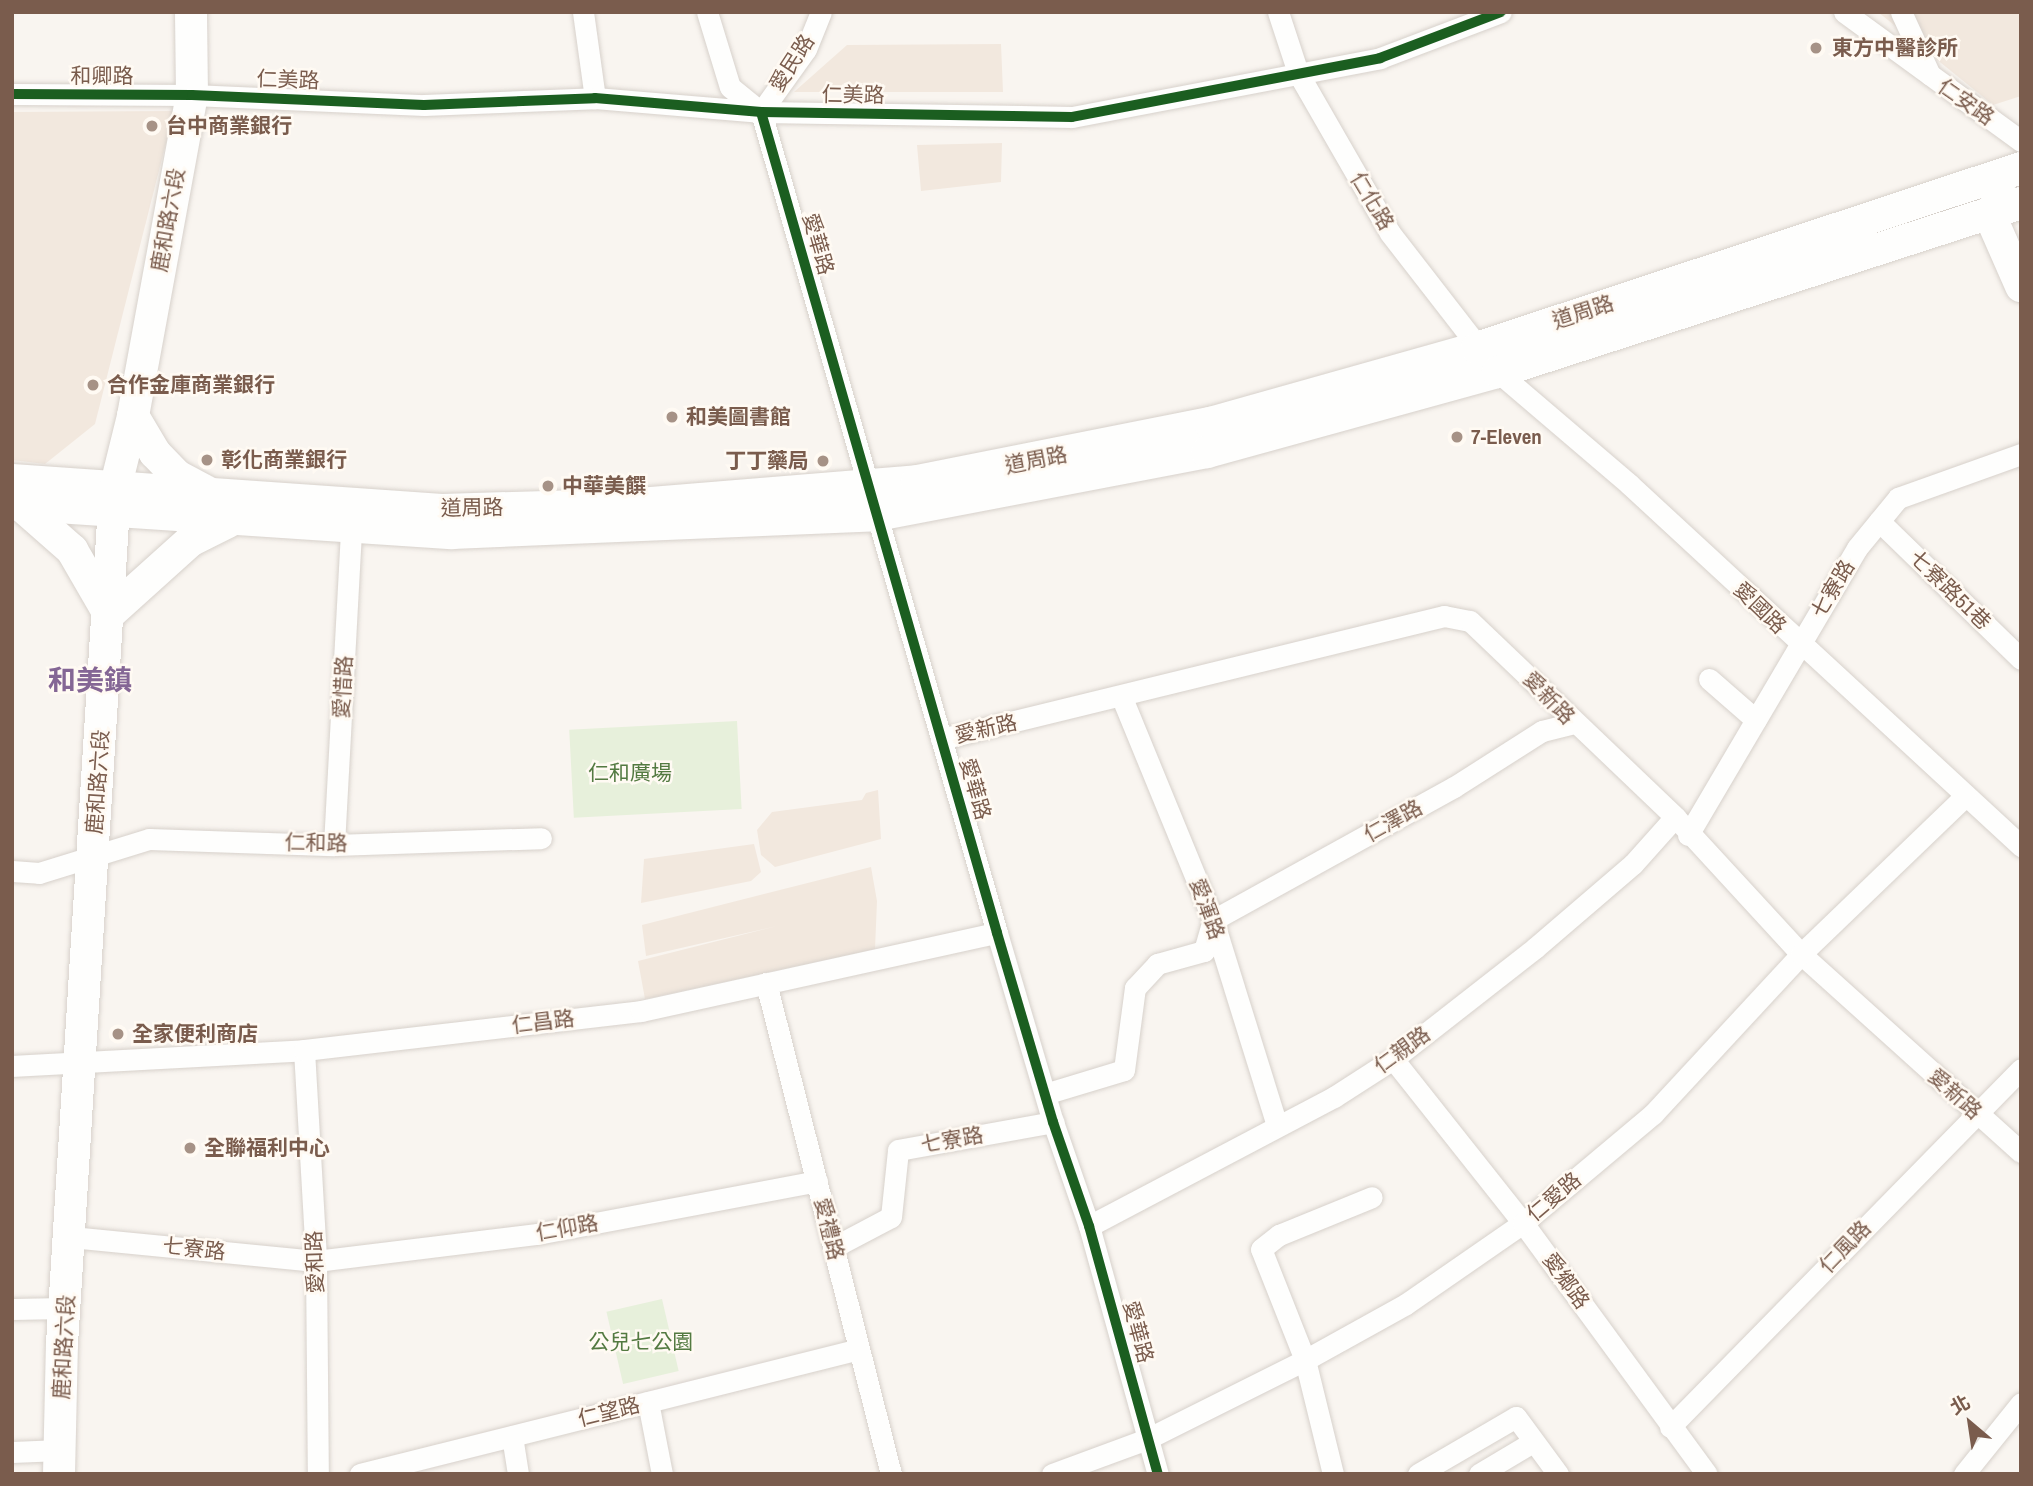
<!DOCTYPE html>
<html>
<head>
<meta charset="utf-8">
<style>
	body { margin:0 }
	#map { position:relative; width:2033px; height:1486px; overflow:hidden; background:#f9f5f0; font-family:"Archivo Narrow","Noto Sans TC",sans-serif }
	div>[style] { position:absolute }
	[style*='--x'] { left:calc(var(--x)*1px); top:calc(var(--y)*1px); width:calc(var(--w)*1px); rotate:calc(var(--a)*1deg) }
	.residential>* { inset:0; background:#f2e8de }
	.green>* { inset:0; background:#e7f0db; transform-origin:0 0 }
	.roads { filter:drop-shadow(0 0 2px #d7d1cb) drop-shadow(0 0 2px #d7d1cb) }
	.street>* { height:21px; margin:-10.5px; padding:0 10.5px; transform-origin:10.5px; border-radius:10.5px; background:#fefefd }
	.secondary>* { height:32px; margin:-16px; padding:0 16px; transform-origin:16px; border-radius:16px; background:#fefefd }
	.cycleway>* { height:10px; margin:-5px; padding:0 5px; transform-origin:5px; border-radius:5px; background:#1b5e20 }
	.dots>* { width:19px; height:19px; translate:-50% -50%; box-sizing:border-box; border:4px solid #fffaf3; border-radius:50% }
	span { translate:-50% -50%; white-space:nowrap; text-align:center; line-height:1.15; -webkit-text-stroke:5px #fffaf3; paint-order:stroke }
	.poi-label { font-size:21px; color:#7a5c4d; font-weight:700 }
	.left { translate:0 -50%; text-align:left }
	.right { translate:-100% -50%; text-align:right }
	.street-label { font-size:21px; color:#7a5c4d }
	.park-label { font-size:21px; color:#537a41 }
	.district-label { font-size:28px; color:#846695; font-weight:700 }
	.frame { position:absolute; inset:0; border:14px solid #7a5c4d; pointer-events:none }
	.north { position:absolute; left:1935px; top:1388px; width:70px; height:70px; -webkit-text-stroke:5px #fffaf3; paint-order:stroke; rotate:331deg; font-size:19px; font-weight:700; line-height:28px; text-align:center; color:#7a5c4d }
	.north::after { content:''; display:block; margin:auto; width:24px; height:32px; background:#7a5c4d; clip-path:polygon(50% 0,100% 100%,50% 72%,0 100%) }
</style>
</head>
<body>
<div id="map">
	<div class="residential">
		<i style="clip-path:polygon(1878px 12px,2021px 12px,2021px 96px,1993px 105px)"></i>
		<i style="clip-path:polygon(1001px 44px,1003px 92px,794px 92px,847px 45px)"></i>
		<i style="clip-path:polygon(174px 111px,95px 424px,45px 464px,12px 460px,12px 112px)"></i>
		<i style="clip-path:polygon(1002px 143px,1001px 182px,921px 191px,917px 145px)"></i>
		<i style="clip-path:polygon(878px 790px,881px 839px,775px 867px,761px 855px,757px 830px,772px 812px,862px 800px,866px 793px)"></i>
		<i style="clip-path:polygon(754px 844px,761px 872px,751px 881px,641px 903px,644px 859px)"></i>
		<i style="clip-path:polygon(871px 867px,877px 901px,875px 949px,645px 999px,638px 961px,777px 926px,646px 956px,642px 925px)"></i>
	</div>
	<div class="green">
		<i style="left:737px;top:721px;width:88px;height:168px;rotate:87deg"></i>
		<i style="left:662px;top:1299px;width:74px;height:57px;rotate:77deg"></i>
	</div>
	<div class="roads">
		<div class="street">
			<i style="--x:583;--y:12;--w:87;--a:82.1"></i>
			<i style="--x:707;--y:12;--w:78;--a:73"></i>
			<i style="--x:730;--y:87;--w:40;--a:39"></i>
			<i style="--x:1278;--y:12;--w:64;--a:71.8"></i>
			<i style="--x:1298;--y:73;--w:185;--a:60.1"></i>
			<i style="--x:1390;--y:233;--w:176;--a:52.2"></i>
			<i style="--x:1498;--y:372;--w:172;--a:40.5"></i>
			<i style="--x:1629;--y:484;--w:534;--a:42.72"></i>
			<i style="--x:1844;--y:12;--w:219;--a:36.1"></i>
			<i style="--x:1901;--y:12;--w:69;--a:65.3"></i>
			<i style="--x:12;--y:94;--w:180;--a:0.3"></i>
			<i style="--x:192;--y:95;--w:232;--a:2.5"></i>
			<i style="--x:424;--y:105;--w:171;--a:-2.3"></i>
			<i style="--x:595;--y:98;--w:167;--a:4.8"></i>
			<i style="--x:761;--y:112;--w:311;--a:0.9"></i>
			<i style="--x:1072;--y:117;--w:314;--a:-10.8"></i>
			<i style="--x:1380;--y:58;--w:129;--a:-20.8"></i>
			<i style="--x:761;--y:112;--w:854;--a:73.96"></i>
			<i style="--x:997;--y:933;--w:197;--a:73.5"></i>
			<i style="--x:1053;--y:1122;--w:110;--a:70.9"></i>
			<i style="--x:1089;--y:1226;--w:257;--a:74.5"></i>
			<i style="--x:761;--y:112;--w:77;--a:-54.5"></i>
			<i style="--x:806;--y:49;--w:40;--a:-68"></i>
			<i style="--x:1879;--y:521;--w:198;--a:44.2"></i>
			<i style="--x:1709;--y:679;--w:62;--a:41.1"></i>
			<i style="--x:1122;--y:698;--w:240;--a:67.7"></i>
			<i style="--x:1213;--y:920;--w:215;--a:72.7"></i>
			<i style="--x:941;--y:739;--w:518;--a:-13.74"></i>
			<i style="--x:1444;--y:616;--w:26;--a:11"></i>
			<i style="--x:1470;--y:621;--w:284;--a:43.7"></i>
			<i style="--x:1675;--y:817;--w:186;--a:47.4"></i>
			<i style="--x:1801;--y:954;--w:296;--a:42"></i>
			<i style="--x:1688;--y:835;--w:333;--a:-59.5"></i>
			<i style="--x:1857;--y:548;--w:65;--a:-50.6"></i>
			<i style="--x:1898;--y:498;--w:131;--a:-19.7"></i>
			<i style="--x:334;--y:845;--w:316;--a:-86.9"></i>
			<i style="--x:12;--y:871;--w:27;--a:4"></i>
			<i style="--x:39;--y:873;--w:115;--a:-17.2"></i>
			<i style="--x:149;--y:839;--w:185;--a:1.9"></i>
			<i style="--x:334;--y:845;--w:207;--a:-1.9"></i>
			<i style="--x:766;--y:983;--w:507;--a:75.72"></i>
			<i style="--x:304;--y:1050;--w:211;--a:86.7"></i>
			<i style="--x:316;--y:1261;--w:213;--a:89.5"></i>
			<i style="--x:1393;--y:1059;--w:209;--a:51.6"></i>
			<i style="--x:1523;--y:1223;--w:311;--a:53.8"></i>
			<i style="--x:12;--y:1066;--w:292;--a:-3.1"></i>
			<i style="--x:304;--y:1050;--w:339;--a:-6.6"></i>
			<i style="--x:641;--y:1011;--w:364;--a:-12.4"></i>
			<i style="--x:1048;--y:1093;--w:79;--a:-16.8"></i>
			<i style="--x:1124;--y:1070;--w:83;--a:-82.4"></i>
			<i style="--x:1135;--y:988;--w:33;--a:-47"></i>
			<i style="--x:1157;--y:964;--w:49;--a:-15.5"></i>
			<i style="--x:1204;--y:951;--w:32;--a:-74"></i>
			<i style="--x:1213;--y:920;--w:275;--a:-28.9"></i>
			<i style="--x:1454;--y:787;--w:104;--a:-32.5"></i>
			<i style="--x:1542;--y:731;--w:32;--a:-14"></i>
			<i style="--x:1089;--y:1226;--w:277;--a:-27.8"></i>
			<i style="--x:1334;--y:1097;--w:70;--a:-32.8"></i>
			<i style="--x:1393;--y:1059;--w:180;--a:-38"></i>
			<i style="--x:1535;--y:948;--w:129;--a:-40.6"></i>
			<i style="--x:1633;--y:864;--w:63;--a:-48.2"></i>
			<i style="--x:71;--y:1237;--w:246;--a:5.6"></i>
			<i style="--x:316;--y:1261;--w:223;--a:-7"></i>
			<i style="--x:537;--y:1234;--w:285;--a:-10.7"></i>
			<i style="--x:834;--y:1247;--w:64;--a:-27.8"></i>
			<i style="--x:891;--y:1217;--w:67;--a:-84"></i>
			<i style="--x:898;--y:1150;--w:158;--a:-10.2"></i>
			<i style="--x:12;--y:1309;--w:52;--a:-1.1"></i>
			<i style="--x:648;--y:1402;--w:73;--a:79"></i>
			<i style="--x:1670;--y:1427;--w:501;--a:-45.57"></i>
			<i style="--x:512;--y:1436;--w:38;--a:81"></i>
			<i style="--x:12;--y:1452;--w:48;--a:-2.4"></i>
			<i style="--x:360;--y:1474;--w:514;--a:-14.06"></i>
			<i style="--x:1052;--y:1474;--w:101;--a:-20.2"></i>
			<i style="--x:1147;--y:1439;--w:177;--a:-26.6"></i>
			<i style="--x:1305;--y:1360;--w:115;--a:-29"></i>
			<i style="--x:1406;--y:1304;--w:142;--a:-34.7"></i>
			<i style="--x:1523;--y:1223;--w:170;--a:-40"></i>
			<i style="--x:1653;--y:1114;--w:218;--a:-47.2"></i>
			<i style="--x:1801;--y:954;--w:228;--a:-43.9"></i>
			<i style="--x:1333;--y:1474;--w:117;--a:-103.8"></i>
			<i style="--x:1305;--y:1360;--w:119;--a:-111.6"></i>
			<i style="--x:1261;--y:1249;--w:23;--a:-38"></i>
			<i style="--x:1279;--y:1235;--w:100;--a:-22.2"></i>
			<i style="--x:1418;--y:1474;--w:113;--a:-30.2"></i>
			<i style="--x:1516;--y:1417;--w:71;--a:53.6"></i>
			<i style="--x:1479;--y:1474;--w:63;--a:-30.7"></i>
			<i style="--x:1964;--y:1474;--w:91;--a:-51.2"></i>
		</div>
		<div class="secondary">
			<i style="--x:2004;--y:199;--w:21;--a:137"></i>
			<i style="--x:1989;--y:213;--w:80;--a:66.3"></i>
			<i style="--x:133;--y:416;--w:43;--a:59.3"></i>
			<i style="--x:155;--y:453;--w:32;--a:46"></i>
			<i style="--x:177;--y:476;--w:34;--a:28"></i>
			<i style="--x:12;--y:480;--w:431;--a:4"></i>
			<i style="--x:442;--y:510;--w:197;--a:-1.7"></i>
			<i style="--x:639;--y:504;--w:279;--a:-4.7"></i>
			<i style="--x:917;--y:481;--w:299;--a:-11.2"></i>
			<i style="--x:1210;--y:423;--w:277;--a:-15.7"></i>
			<i style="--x:1477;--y:348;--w:573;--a:-18.31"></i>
			<i style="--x:12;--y:504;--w:441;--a:3.8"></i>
			<i style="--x:452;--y:533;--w:425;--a:-2.4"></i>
			<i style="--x:877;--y:515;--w:336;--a:-10.8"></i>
			<i style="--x:1207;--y:452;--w:302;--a:-15.4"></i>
			<i style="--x:1498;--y:372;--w:550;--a:-17.91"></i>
			<i style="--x:22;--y:506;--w:67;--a:41.3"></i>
			<i style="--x:72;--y:550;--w:74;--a:60"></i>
			<i style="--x:109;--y:614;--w:109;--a:-42"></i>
			<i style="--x:190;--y:541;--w:42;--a:-26.6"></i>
			<i style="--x:59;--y:1474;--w:130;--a:-88.7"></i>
			<i style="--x:62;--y:1344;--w:857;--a:-86.45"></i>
			<i style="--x:115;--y:489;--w:75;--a:-76.1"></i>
			<i style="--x:133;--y:416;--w:326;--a:-79.6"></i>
			<i style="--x:192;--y:95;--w:83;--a:-90.7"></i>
		</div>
	</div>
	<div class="cycleway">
		<i style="--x:12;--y:94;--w:180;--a:0.3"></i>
		<i style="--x:192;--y:95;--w:232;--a:2.5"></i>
		<i style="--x:424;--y:105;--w:171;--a:-2.3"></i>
		<i style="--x:595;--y:98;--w:167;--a:4.8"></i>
		<i style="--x:761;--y:112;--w:311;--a:0.9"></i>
		<i style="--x:1072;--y:117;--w:314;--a:-10.8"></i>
		<i style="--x:1380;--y:58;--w:129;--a:-20.8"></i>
		<i style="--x:761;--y:112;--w:854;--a:73.96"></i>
		<i style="--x:997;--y:933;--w:197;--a:73.5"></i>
		<i style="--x:1053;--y:1122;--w:110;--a:70.9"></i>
		<i style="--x:1089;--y:1226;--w:257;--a:74.5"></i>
	</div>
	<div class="dots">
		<i style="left:1816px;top:48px;background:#a69286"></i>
		<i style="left:152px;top:126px;background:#a69286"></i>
		<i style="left:93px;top:385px;background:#a69286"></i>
		<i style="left:672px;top:417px;background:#a69286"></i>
		<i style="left:1457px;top:437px;background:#a69286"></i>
		<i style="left:207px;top:460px;background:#a69286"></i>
		<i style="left:823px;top:461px;background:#a69286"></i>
		<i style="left:548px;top:486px;background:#a69286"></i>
		<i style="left:118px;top:1034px;background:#a69286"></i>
		<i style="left:190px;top:1148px;background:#a69286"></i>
	</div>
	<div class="poi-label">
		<span class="left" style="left:1832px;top:48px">東方中醫診所</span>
		<span class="left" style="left:166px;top:126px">台中商業銀行</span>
		<span class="left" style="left:107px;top:385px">合作金庫商業銀行</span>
		<span class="left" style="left:686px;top:417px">和美圖書館</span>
		<span class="left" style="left:1471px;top:437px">7-Eleven</span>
		<span class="left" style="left:221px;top:460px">彰化商業銀行</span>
		<span class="right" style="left:809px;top:461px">丁丁藥局</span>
		<span class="left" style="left:562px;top:486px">中華美饌</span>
		<span class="left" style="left:132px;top:1034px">全家便利商店</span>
		<span class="left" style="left:204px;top:1148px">全聯福利中心</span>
	</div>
	<div class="street-label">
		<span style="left:792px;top:63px;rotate:-57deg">愛民路</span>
		<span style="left:102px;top:76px">和卿路</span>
		<span style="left:288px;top:80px;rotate:2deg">仁美路</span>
		<span style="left:853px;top:95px;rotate:1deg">仁美路</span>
		<span style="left:1966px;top:102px;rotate:35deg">仁安路</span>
		<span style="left:1372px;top:201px;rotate:59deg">仁化路</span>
		<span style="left:168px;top:220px;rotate:-80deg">鹿和路六段</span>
		<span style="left:818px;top:244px;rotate:74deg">愛華路</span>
		<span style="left:1583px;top:312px;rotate:-18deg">道周路</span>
		<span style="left:1036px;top:460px;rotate:-11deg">道周路</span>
		<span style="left:472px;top:508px;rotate:-1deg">道周路</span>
		<span style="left:1833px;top:589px;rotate:-59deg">七寮路</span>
		<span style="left:1950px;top:590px;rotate:44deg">七寮路51巷</span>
		<span style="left:1760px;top:608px;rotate:44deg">愛國路</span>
		<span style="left:343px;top:687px;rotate:-87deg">愛惜路</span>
		<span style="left:1549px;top:698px;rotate:46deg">愛新路</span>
		<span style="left:986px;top:729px;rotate:-13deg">愛新路</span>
		<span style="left:98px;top:782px;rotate:-86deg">鹿和路六段</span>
		<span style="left:975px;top:789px;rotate:74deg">愛華路</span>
		<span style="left:1393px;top:821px;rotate:-29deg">仁澤路</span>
		<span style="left:316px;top:843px;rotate:1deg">仁和路</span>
		<span style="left:1207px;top:909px;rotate:70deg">愛渾路</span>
		<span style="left:543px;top:1022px;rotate:-7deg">仁昌路</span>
		<span style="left:1402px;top:1050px;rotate:-36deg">仁親路</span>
		<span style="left:1955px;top:1094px;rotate:42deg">愛新路</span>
		<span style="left:952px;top:1140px;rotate:-10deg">七寮路</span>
		<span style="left:1554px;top:1197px;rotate:-40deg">仁愛路</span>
		<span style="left:567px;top:1228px;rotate:-10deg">仁仰路</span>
		<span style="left:829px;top:1229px;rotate:76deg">愛禮路</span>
		<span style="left:1845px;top:1247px;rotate:-46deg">仁風路</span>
		<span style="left:194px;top:1249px;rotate:6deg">七寮路</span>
		<span style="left:315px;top:1262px;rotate:-92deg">愛和路</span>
		<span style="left:1566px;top:1281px;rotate:54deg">愛鄉路</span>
		<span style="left:1138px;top:1332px;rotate:75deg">愛華路</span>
		<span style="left:64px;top:1347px;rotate:-87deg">鹿和路六段</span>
		<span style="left:609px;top:1412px;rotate:-14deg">仁望路</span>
	</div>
	<div class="park-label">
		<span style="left:630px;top:773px">仁和廣場</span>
		<span style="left:641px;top:1342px">公兒七公園</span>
	</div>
	<div class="district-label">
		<span style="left:90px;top:680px">和美鎮</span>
	</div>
	<div class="frame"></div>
	<div class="north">北</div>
</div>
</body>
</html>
